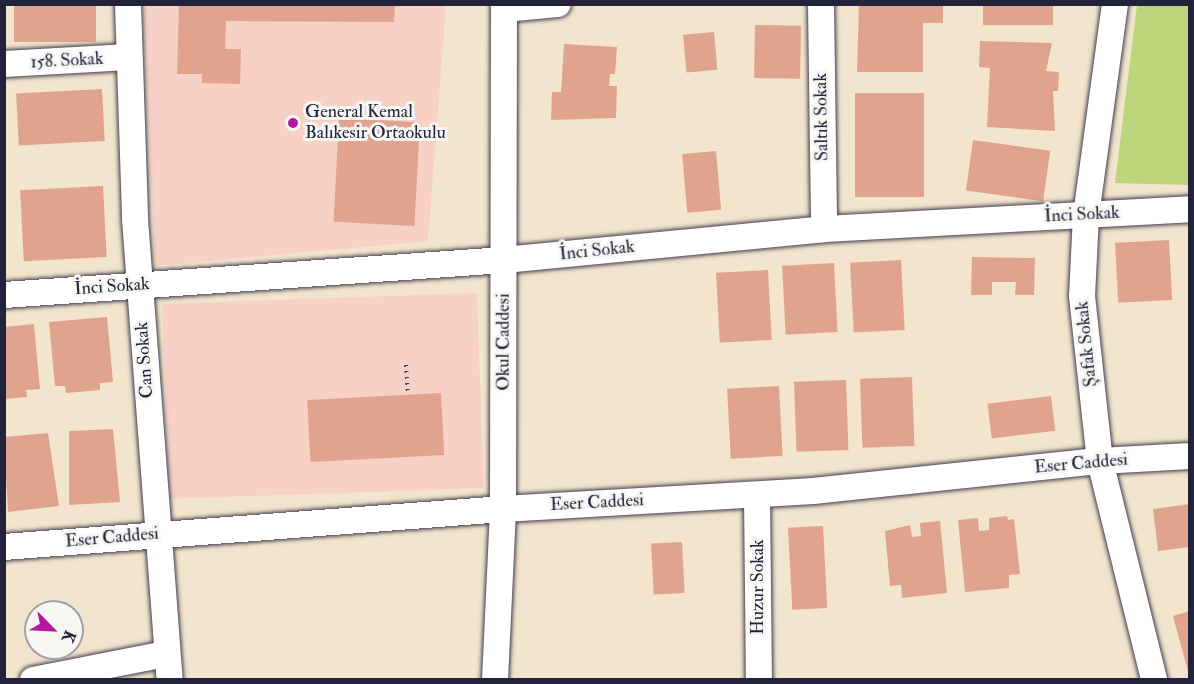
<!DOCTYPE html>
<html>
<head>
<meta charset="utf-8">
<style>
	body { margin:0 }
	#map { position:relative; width:1194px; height:684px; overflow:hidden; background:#f3e4cd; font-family:"IM FELL Double Pica",serif }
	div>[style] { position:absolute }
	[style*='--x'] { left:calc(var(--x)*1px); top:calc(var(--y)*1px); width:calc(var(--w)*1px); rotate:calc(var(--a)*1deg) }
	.built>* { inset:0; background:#f7d1c6; transform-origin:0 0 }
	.green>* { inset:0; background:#bcd67b }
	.building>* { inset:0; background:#e0a48e; transform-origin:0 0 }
	.path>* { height:4px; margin-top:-2px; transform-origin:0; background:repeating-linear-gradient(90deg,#413f51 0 1.5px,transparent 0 6px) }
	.roads { filter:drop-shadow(0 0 2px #413f51) drop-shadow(0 0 2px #413f51) }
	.minor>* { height:26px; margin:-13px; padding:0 13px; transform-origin:13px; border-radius:13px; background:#fff }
	.dots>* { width:16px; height:16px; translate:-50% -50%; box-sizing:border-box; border:3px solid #f6f6f2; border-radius:50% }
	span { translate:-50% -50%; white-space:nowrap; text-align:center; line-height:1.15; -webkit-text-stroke:6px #f6f6f2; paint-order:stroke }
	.street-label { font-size:18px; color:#22223b }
	.poi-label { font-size:18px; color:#22223b }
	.left { translate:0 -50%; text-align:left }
	.frame { position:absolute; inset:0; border:6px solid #22223b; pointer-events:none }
	.north { position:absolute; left:24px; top:600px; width:60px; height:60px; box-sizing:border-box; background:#f6f6f2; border:2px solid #a1a1a9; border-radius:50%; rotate:114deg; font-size:16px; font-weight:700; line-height:24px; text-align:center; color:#22223b }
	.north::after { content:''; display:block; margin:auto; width:21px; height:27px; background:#b5179e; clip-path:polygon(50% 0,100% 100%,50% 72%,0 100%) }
</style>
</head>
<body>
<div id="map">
	<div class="built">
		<i style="clip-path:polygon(143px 5px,446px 5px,428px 241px,155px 266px)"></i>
		<i style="left:477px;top:293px;width:195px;height:315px;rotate:88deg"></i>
	</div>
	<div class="green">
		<i style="clip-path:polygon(1137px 5px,1189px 5px,1189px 185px,1115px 183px)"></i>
	</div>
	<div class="building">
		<i style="left:14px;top:4px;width:82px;height:38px"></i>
		<i style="clip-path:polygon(179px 4px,395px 4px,394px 22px,226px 21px,225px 49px,241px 49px,240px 84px,202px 83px,202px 74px,177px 74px)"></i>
		<i style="clip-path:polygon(859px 4px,943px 4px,943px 23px,923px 23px,923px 72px,857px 72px)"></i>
		<i style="left:983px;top:4px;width:70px;height:21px"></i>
		<i style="left:755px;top:25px;width:46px;height:53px;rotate:1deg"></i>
		<i style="left:714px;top:32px;width:38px;height:31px;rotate:85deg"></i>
		<i style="clip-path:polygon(980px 41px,1052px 43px,1046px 71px,1059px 72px,1058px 91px,1053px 91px,1055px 131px,987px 127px,990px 68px,979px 67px)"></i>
		<i style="clip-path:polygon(564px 44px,617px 47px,615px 74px,610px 74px,609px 86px,617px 86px,616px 118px,551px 120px,552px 92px,561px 92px)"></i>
		<i style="left:102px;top:89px;width:52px;height:86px;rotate:87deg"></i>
		<i style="left:924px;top:93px;width:104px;height:69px;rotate:90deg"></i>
		<i style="left:339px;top:118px;width:81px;height:104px;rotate:3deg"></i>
		<i style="left:973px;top:140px;width:78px;height:51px;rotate:8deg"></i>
		<i style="left:716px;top:151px;width:59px;height:34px;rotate:85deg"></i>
		<i style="left:103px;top:186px;width:71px;height:83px;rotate:87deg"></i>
		<i style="left:1169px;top:240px;width:60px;height:54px;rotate:87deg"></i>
		<i style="clip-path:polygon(972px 257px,1035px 258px,1034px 295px,1015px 295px,1016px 282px,992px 282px,992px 295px,971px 295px)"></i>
		<i style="left:901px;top:260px;width:70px;height:51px;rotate:87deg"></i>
		<i style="left:834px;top:263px;width:69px;height:52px;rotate:87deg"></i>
		<i style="left:768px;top:270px;width:70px;height:52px;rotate:87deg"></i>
		<i style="clip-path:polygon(107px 317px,113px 382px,100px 383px,100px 390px,66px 393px,65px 386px,55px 386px,49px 322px)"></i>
		<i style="clip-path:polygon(34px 324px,40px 389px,26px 390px,27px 397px,4px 399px,4px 327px)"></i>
		<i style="left:912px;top:377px;width:69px;height:52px;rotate:88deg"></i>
		<i style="left:846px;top:380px;width:70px;height:52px;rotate:88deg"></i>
		<i style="left:779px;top:386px;width:70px;height:52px;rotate:87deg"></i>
		<i style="left:441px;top:393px;width:62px;height:134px;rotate:87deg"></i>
		<i style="left:1051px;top:396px;width:35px;height:64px;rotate:83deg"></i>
		<i style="clip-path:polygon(113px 429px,120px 502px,69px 505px,69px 431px)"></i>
		<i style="clip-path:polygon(48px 433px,59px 506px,8px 512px,4px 437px)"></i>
		<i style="clip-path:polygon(1190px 504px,1190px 547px,1158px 551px,1153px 509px)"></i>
		<i style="clip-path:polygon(1007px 516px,1008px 520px,1014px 519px,1020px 574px,1009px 575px,1009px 588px,965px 592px,958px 520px,978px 518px,979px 531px,989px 530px,989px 518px)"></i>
		<i style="clip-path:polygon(940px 521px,947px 593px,902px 598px,901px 585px,890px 586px,885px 531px,910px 525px,912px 537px,921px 536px,920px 523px)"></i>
		<i style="left:823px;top:526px;width:82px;height:35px;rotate:87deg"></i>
		<i style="left:682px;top:542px;width:51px;height:31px;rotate:87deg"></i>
		<i style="clip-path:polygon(1190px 611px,1190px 675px,1189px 675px,1173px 616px)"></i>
	</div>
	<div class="path">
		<i style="--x:406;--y:365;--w:30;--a:86"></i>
	</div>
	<div class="roads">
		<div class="minor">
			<i style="--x:128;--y:4;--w:215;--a:88.1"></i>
			<i style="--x:135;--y:219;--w:462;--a:85.7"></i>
			<i style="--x:821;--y:4;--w:225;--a:89.2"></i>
			<i style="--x:1115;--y:4;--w:213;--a:97.8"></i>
			<i style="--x:1086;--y:215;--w:81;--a:92.8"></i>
			<i style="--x:1082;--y:296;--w:166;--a:83.8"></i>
			<i style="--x:1100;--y:461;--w:226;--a:76.1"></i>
			<i style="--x:504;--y:9;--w:54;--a:-5.3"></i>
			<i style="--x:4;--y:64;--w:125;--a:-3.2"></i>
			<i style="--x:4;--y:295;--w:501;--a:-4"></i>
			<i style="--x:504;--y:260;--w:321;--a:-5.5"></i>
			<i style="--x:824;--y:229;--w:367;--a:-3.1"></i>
			<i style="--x:757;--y:495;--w:185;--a:89.4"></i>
			<i style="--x:4;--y:547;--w:500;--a:-4.35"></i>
			<i style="--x:503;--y:509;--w:311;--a:-3.3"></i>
			<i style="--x:813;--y:491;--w:289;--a:-6"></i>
			<i style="--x:1100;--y:461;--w:90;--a:-3.2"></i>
			<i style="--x:33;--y:680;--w:135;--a:-11.1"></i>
			<i style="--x:495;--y:680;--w:171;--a:-87.3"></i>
			<i style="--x:503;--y:509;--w:505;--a:-89.89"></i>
		</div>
	</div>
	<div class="dots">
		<i style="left:293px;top:123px;background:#b5179e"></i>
	</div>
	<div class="street-label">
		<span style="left:67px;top:61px;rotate:-3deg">158. Sokak</span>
		<span style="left:822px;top:117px;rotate:-91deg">Saltık Sokak</span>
		<span style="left:1082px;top:215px;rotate:-3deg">İnci Sokak</span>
		<span style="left:597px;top:251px;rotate:-6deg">İnci Sokak</span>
		<span style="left:112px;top:287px;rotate:-4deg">İnci Sokak</span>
		<span style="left:504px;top:342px;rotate:-90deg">Okul Caddesi</span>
		<span style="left:1087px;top:344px;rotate:-96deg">Şafak Sokak</span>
		<span style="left:145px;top:360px;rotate:-94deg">Can Sokak</span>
		<span style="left:1081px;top:464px;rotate:-5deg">Eser Caddesi</span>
		<span style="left:597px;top:503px;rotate:-3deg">Eser Caddesi</span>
		<span style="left:112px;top:538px;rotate:-5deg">Eser Caddesi</span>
		<span style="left:758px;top:587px;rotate:-90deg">Huzur Sokak</span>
	</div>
	<div class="poi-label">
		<span class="left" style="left:305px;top:123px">General Kemal<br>Balıkesir Ortaokulu</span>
	</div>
	<div class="frame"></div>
	<div class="north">K</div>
</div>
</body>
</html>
